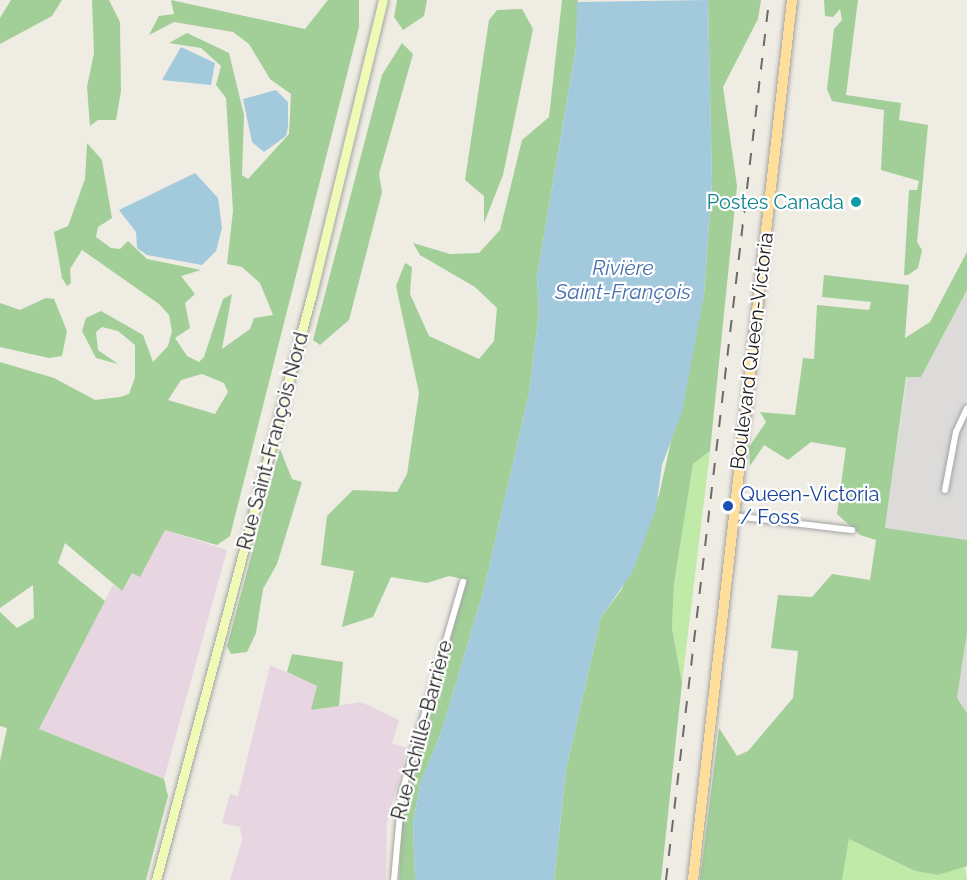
<!DOCTYPE html>
<html>
<head>
<meta charset="utf-8">
<style>
	body { margin:0 }
	#map { position:relative; width:967px; height:880px; overflow:hidden; background:#efece3; font-family:Raleway,sans-serif }
	div>[style] { position:absolute }
	[style*='--x'] { left:calc(var(--x)*1px); top:calc(var(--y)*1px); width:calc(var(--w)*1px); rotate:calc(var(--a)*1deg) }
	.residential>* { inset:0; background:#dcdbda }
	.industrial>* { inset:0; background:#e8d5e2 }
	.grass>* { inset:0; background:#c0eaa8 }
	.forest>* { inset:0; background:#a1cf97 }
	.water>* { inset:0; background:#a3c9dd }
	.roads { filter:drop-shadow(0 0 2px #a4a4a4) drop-shadow(0 0 2px #a4a4a4) }
	.street>* { height:6px; margin:-3px; padding:0 3px; transform-origin:3px; border-radius:3px; background:#fff }
	.secondary>* { height:9px; margin:-4.5px; padding:0 4.5px; transform-origin:4.5px; border-radius:4.5px; background:#eefab6 }
	.primary>* { height:10px; margin:-5px; padding:0 5px; transform-origin:5px; border-radius:5px; background:#fdde9a }
	.rail>* { height:2px; margin-top:-1px; transform-origin:0; background:repeating-linear-gradient(90deg,#6b6b6b 0 12px,transparent 0 24px) }
	.dots>* { width:16px; height:16px; translate:-50% -50%; box-sizing:border-box; border:3px solid #fff; border-radius:50% }
	span { translate:-50% -50%; white-space:nowrap; text-align:center; line-height:1.15; -webkit-text-stroke:4.5px #fff; paint-order:stroke }
	.culture-label { font-size:20px; color:#0d838f }
	.right { translate:-100% -50%; text-align:right }
	.street-label { font-size:20px; color:#1d1d1d }
	.transit-label { font-size:20px; color:#164399 }
	.left { translate:0 -50%; text-align:left }
	.water-label { font-size:21px; color:#496fae; font-style:italic }
</style>
</head>
<body>
<div id="map">
	<div class="residential">
		<i style="clip-path:polygon(967px 290px,967px 540px,885px 529px,907px 376px,921px 377px)"></i>
		<i style="clip-path:polygon(967px 633px,967px 713px,957px 698px)"></i>
	</div>
	<div class="industrial">
		<i style="clip-path:polygon(165px 530px,227px 550px,164px 779px,39px 729px,113px 585px,122px 591px,132px 573px,140px 576px)"></i>
		<i style="clip-path:polygon(270px 665px,317px 686px,312px 710px,361px 702px,399px 720px,392px 743px,407px 748px,387px 822px,386px 880px,230px 880px,242px 840px,240px 827px,222px 823px,230px 794px,238px 796px)"></i>
	</div>
	<div class="grass">
		<i style="clip-path:polygon(710px 451px,682px 683px,672px 628px,674px 584px,693px 464px)"></i>
		<i style="clip-path:polygon(849px 839px,915px 871px,938px 875px,965px 865px,967px 880px,842px 880px)"></i>
	</div>
	<div class="forest">
		<i style="clip-path:polygon(11px 0,62px 0,52px 16px,0 44px,0 18px)"></i>
		<i style="clip-path:polygon(92px 0,109px 0,120px 22px,121px 91px,116px 120px,98px 120px,90px 126px,87px 87px,94px 53px)"></i>
		<i style="clip-path:polygon(evenodd,171px 0,305px 29px,328px 0,359px 0,359px 27px,230px 536px,217px 545px,165px 530px,140px 577px,132px 573px,122px 591px,65px 543px,58px 563px,105px 601px,39px 729px,164px 779px,168px 796px,146px 880px,0 880px,0 761px,7px 728px,0 726px,0 612px,17px 628px,34px 618px,33px 585px,0 608px,0 362px,54px 378px,95px 400px,120px 397px,129px 394px,135px 377px,135px 345px,118px 331px,102px 327px,96px 332px,98px 350px,118px 364px,96px 358px,82px 331px,86px 318px,101px 311px,143px 335px,153px 362px,168px 346px,172px 331px,169px 315px,159px 304px,82px 250px,70px 269px,71px 283px,67px 286px,62px 278px,54px 232px,68px 226px,85px 179px,87px 143px,102px 160px,112px 218px,98px 227px,96px 237px,111px 248px,120px 249px,128px 241px,147px 259px,201px 270px,181px 276px,195px 294px,185px 303px,190px 328px,175px 338px,187px 356px,199px 362px,204px 357px,223px 299px,232px 294px,222px 349px,250px 329px,254px 318px,273px 315px,260px 283px,242px 267px,227px 264px,233px 211px,226px 98px,216px 85px,221px 66px,201px 48px,169px 43px,187px 33px,229px 53px,244px 115px,242px 175px,248px 179px,289px 134px,291px 94px,270px 79px,249px 44px,233px 32px,174px 22px,149px 35px,159px 16px,174px 14px,171px 0,202px 374px,224px 383px,228px 392px,215px 414px,168px 400px,181px 380px,202px 374px)"></i>
		<i style="clip-path:polygon(397px 0,427px 0,424px 16px,403px 30px,394px 17px)"></i>
		<i style="clip-path:polygon(562px 0,578px 0,576px 47px,537px 277px,539px 313px,529px 393px,484px 589px,441px 733px,420px 784px,413px 823px,415px 880px,399px 880px,403px 809px,467px 580px,449px 576px,427px 583px,391px 577px,373px 617px,342px 627px,354px 571px,321px 565px,327px 516px,353px 490px,397px 492px,407px 474px,419px 393px,396px 286px,405px 263px,412px 267px,410px 294px,429px 336px,479px 359px,494px 341px,497px 308px,475px 287px,420px 255px,413px 243px,450px 254px,479px 253px,500px 230px,522px 140px,549px 117px)"></i>
		<i style="clip-path:polygon(708px 0,761px 0,758px 19px,723px 87px,737px 186px,710px 451px,693px 464px,674px 584px,672px 628px,682px 683px,661px 880px,554px 880px,566px 770px,601px 617px,622px 589px,659px 495px,704px 295px,712px 182px)"></i>
		<i style="clip-path:polygon(824px 0,858px 0,846px 95px,901px 103px,899px 120px,928px 125px,917px 242px,922px 250px,918px 268px,908px 275px,904px 275px,909px 190px,917px 190px,919px 181px,881px 170px,884px 110px,832px 101px,827px 89px,834px 29px,842px 20px,840px 9px,833px 17px,825px 16px)"></i>
		<i style="clip-path:polygon(522px 9px,533px 29px,503px 175px,484px 223px,484px 196px,465px 180px,489px 20px,497px 10px)"></i>
		<i style="clip-path:polygon(402px 43px,413px 54px,379px 174px,382px 192px,349px 320px,320px 345px,313px 340px,382px 75px)"></i>
		<i style="clip-path:polygon(967px 252px,967px 290px,921px 377px,906px 377px,885px 528px,967px 540px,967px 633px,957px 698px,967px 713px,967px 866px,938px 875px,915px 871px,849px 839px,842px 880px,700px 880px,719px 728px,737px 756px,748px 751px,793px 698px,798px 651px,771px 648px,778px 595px,812px 597px,832px 574px,870px 580px,876px 540px,860px 535px,837px 514px,846px 448px,811px 442px,788px 460px,764px 445px,750px 466px,749px 447px,766px 422px,760px 412px,795px 415px,803px 358px,814px 359px,817px 305px,869px 310px,871px 302px,822px 297px,824px 275px,909px 285px,905px 338px,930px 322px)"></i>
		<i style="clip-path:polygon(46px 298px,54px 299px,67px 331px,62px 356px,49px 358px,0 347px,0 303px,20px 310px)"></i>
		<i style="clip-path:polygon(280px 449px,292px 479px,302px 482px,277px 564px,263px 589px,256px 633px,247px 652px,231px 654px,227px 646px)"></i>
		<i style="clip-path:polygon(292px 654px,343px 662px,339px 706px,311px 710px,317px 686px,287px 672px)"></i>
	</div>
	<div class="water">
		<i style="clip-path:polygon(708px 0,712px 182px,704px 295px,682px 412px,662px 465px,656px 509px,632px 573px,601px 617px,566px 770px,554px 880px,415px 880px,413px 823px,420px 784px,441px 733px,484px 589px,529px 393px,539px 313px,537px 277px,576px 47px,577px 2px)"></i>
		<i style="clip-path:polygon(181px 47px,215px 63px,211px 85px,162px 80px)"></i>
		<i style="clip-path:polygon(276px 90px,288px 102px,288px 127px,286px 136px,264px 152px,252px 142px,243px 99px)"></i>
		<i style="clip-path:polygon(195px 173px,218px 198px,222px 228px,216px 251px,202px 265px,147px 255px,137px 248px,136px 232px,119px 210px)"></i>
	</div>
	<div class="roads">
		<div class="street">
			<i style="--x:945;--y:490;--w:59;--a:-79.3"></i>
			<i style="--x:956;--y:432;--w:26;--a:-65"></i>
			<i style="--x:734;--y:516;--w:119;--a:6.8"></i>
			<i style="--x:394;--y:880;--w:88;--a:-84.8"></i>
			<i style="--x:402;--y:792;--w:219;--a:-73.8"></i>
		</div>
		<div class="secondary">
			<i style="--x:156;--y:880;--w:607;--a:-75.12"></i>
			<i style="--x:312;--y:293;--w:301;--a:-76.4"></i>
		</div>
		<div class="primary">
			<i style="--x:693;--y:880;--w:886;--a:-83.58"></i>
		</div>
	</div>
	<div class="rail">
		<i style="--x:666;--y:880;--w:886;--a:-83.32"></i>
	</div>
	<div class="dots">
		<i style="left:856px;top:202px;background:#0f9aa8"></i>
		<i style="left:728px;top:506px;background:#1a4fb4"></i>
	</div>
	<div class="culture-label">
		<span class="right" style="left:844px;top:202px">Postes Canada</span>
	</div>
	<div class="street-label">
		<span style="left:752px;top:351px;rotate:-83deg">Boulevard Queen-Victoria</span>
		<span style="left:273px;top:441px;rotate:-75deg">Rue Saint-François Nord</span>
		<span style="left:422px;top:730px;rotate:-75deg">Rue Achille-Barrière</span>
	</div>
	<div class="transit-label">
		<span class="left" style="left:740px;top:506px">Queen-Victoria<br>/ Foss</span>
	</div>
	<div class="water-label">
		<span style="left:623px;top:280px">Rivière<br>Saint-François</span>
	</div>
</div>
</body>
</html>
